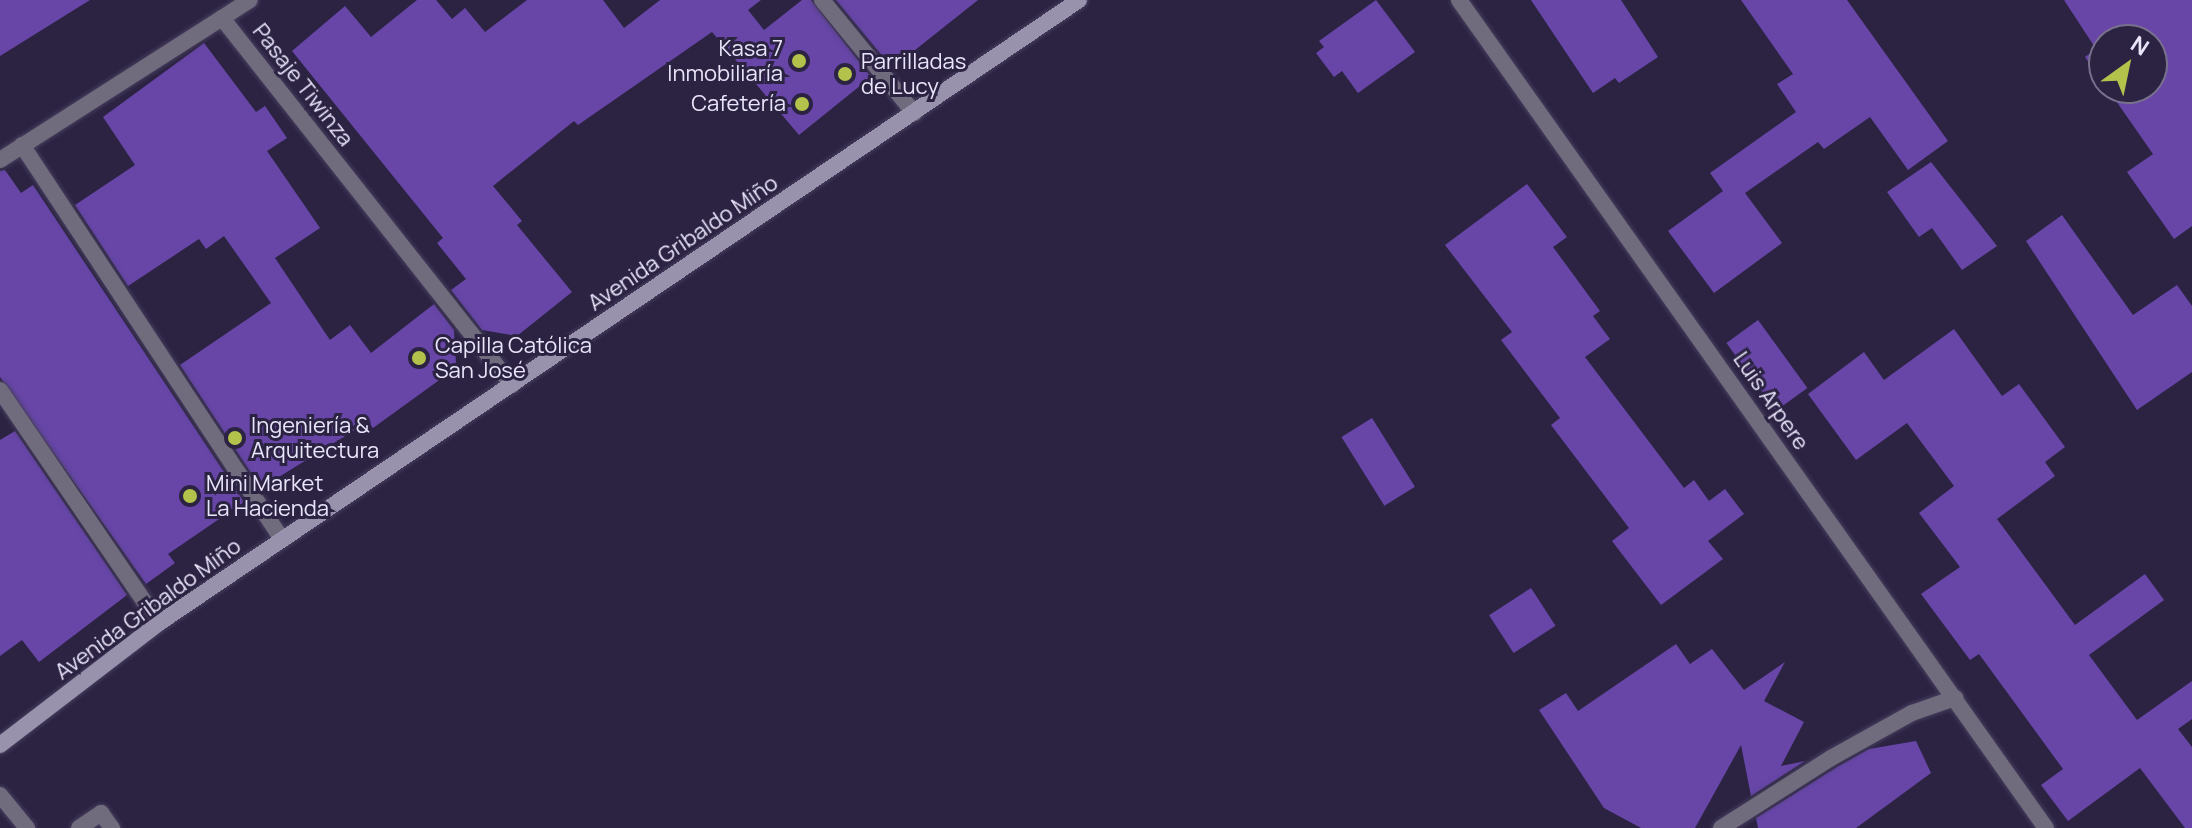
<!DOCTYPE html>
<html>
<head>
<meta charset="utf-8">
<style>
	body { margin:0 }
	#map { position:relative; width:2192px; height:828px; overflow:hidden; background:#2c2343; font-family:Manrope,sans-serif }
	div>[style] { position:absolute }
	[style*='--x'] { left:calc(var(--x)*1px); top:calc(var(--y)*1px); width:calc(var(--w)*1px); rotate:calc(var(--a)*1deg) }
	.building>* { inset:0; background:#6746a8; transform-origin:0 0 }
	.roads { filter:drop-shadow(0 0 2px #463e5d) drop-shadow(0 0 2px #463e5d) }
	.lane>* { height:16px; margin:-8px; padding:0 8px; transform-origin:8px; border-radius:8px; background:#706c7d }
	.street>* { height:16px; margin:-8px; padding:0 8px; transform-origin:8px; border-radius:8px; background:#706c7d }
	.secondary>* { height:16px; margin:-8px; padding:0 8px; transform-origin:8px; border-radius:8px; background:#9892ac }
	.dots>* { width:22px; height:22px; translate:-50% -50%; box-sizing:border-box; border:4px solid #2c2343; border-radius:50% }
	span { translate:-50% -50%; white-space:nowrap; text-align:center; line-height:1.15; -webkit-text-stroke:6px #2c2343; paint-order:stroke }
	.poi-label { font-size:22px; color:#e9e5fa }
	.right { translate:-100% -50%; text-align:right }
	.left { translate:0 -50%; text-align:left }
	.street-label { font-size:22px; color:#e9e5fa }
	.north { position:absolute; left:2088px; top:24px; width:80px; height:80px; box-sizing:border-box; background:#2c2343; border:2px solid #78718c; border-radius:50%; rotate:33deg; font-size:22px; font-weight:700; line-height:32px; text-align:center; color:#e9e5fa }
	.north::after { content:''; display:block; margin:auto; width:28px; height:36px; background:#b3c24b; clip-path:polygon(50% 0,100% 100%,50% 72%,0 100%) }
</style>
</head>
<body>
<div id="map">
	<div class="building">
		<i style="clip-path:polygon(0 0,90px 0,0 56px)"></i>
		<i style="clip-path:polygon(417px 0,436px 0,452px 19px,465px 8px,485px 32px,527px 0,603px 0,624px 28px,660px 0,761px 0,748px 10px,764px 30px,802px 0,811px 0,871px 77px,799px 135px,712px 32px,578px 125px,574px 121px,493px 186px,522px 221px,517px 225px,572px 292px,517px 336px,482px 330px,451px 290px,466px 279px,437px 243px,443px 238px,292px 51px,345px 6px,371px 37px)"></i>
		<i style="clip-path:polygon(836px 0,978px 0,905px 58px,900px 53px,888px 63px)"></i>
		<i style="clip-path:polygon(1376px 0,1415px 52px,1358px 93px,1342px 71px,1334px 77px,1316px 53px,1324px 47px,1319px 41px)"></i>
		<i style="clip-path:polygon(1531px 0,1621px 0,1658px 57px,1619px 83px,1615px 78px,1593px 93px)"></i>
		<i style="clip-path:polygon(1741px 0,1847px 0,1948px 141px,1908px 170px,1870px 117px,1824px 149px,1818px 142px,1745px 193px,1782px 243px,1714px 293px,1668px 231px,1723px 191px,1710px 173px,1796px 112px,1777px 84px,1793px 74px)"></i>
		<i style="clip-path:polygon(2064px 0,2192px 0,2192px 226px,2174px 239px,2127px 172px,2153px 154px,2107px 88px,2152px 88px,2152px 40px,2104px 40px,2104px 84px,2085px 57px,2096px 49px)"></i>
		<i style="clip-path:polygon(204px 43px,256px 112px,265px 106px,287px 138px,267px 151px,320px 228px,275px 258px,330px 340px,350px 325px,371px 353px,434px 304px,454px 330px,456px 364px,449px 373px,373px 428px,368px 422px,261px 488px,180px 365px,271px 303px,224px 236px,206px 249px,199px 239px,128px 286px,75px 205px,135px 165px,103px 117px)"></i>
		<i style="clip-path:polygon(1931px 162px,1997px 246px,1962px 270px,1932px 228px,1919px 237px,1887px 192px)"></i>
		<i style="clip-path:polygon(5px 170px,21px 193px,33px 185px,244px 502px,168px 554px,175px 563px,146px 584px,0 377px,0 171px)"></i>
		<i style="clip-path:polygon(1527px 184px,1567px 237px,1553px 247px,1600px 311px,1593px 316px,1610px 339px,1585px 357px,1684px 488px,1694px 480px,1709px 501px,1725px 489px,1744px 514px,1708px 541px,1723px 559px,1661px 605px,1612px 541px,1629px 528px,1551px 425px,1560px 418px,1501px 340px,1512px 332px,1445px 245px)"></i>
		<i style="clip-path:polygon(2062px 215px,2133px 315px,2177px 285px,2192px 306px,2192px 372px,2137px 410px,2026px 241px)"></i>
		<i style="left:1758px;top:320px;width:84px;height:39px;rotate:54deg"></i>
		<i style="clip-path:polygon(1954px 329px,2002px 396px,2019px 384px,2065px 447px,2045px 462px,2055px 476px,1997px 519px,2075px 625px,2145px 574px,2164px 600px,2089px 655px,2137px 720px,2192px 681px,2192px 719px,2178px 729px,2192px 747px,2192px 828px,2185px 828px,2140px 768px,2068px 821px,2041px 785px,2063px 769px,1979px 654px,1970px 660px,1921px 594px,1960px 567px,1919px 513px,1954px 486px,1907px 423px,1856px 460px,1808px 394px,1864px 352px,1884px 380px)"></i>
		<i style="left:1372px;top:418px;width:81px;height:36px;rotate:58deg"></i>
		<i style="clip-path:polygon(15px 431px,127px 595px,39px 662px,22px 640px,0 656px,0 440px)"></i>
		<i style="left:1531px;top:588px;width:45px;height:50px;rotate:57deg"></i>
		<i style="clip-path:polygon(1676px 644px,1690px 664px,1712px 649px,1744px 690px,1785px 662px,1764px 701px,1804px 722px,1781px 766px,1805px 761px,1751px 796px,1741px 745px,1695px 828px,1641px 828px,1604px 808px,1539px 710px,1566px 693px,1578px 711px)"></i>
		<i style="clip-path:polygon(1916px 741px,1931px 773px,1856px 828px,1758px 828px,1756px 818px,1837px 767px,1869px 749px)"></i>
	</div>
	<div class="roads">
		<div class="lane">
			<i style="--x:0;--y:795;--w:43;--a:50.7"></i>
			<i style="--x:79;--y:828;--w:27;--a:-34"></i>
			<i style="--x:101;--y:813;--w:19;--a:54"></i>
		</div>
		<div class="street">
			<i style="--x:822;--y:0;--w:146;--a:50.8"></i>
			<i style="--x:1459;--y:0;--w:1015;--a:54.67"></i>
			<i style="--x:222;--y:18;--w:33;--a:-33"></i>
			<i style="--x:22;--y:145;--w:473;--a:56.6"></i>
			<i style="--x:0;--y:160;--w:264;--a:-32.6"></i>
			<i style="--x:222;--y:18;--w:468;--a:51.7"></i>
			<i style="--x:0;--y:390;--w:282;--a:55.7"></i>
			<i style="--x:1721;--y:828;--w:130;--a:-32.5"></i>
			<i style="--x:1831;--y:758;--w:93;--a:-29.1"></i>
			<i style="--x:1912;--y:713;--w:46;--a:-19.2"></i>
		</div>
		<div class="secondary">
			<i style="--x:0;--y:745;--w:200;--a:-37.5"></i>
			<i style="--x:159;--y:623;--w:1111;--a:-34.1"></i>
		</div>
	</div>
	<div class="dots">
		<i style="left:799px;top:61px;background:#b3c24b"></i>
		<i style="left:845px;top:74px;background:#b3c24b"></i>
		<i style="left:802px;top:104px;background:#b3c24b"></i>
		<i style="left:419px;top:358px;background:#b3c24b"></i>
		<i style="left:235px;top:438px;background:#b3c24b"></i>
		<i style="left:190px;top:496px;background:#b3c24b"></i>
	</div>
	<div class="poi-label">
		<span class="right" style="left:783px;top:61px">Kasa 7<br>Inmobiliaría</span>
		<span class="left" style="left:861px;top:74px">Parrilladas<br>de Lucy</span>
		<span class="right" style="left:786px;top:104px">Cafetería</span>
		<span class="left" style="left:435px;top:358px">Capilla Católica<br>San José</span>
		<span class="left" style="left:251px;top:438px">Ingeniería &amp;<br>Arquitectura</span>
		<span class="left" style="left:206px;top:496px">Mini Market<br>La Hacienda</span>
	</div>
	<div class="street-label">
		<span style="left:303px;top:85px;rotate:52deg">Pasaje Tiwinza</span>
		<span style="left:683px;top:243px;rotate:-34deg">Avenida Gribaldo Miño</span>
		<span style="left:1771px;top:401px;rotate:55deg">Luis Arpere</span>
		<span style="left:148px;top:609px;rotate:-36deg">Avenida Gribaldo Miño</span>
	</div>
	<div class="north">N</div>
</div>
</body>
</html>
